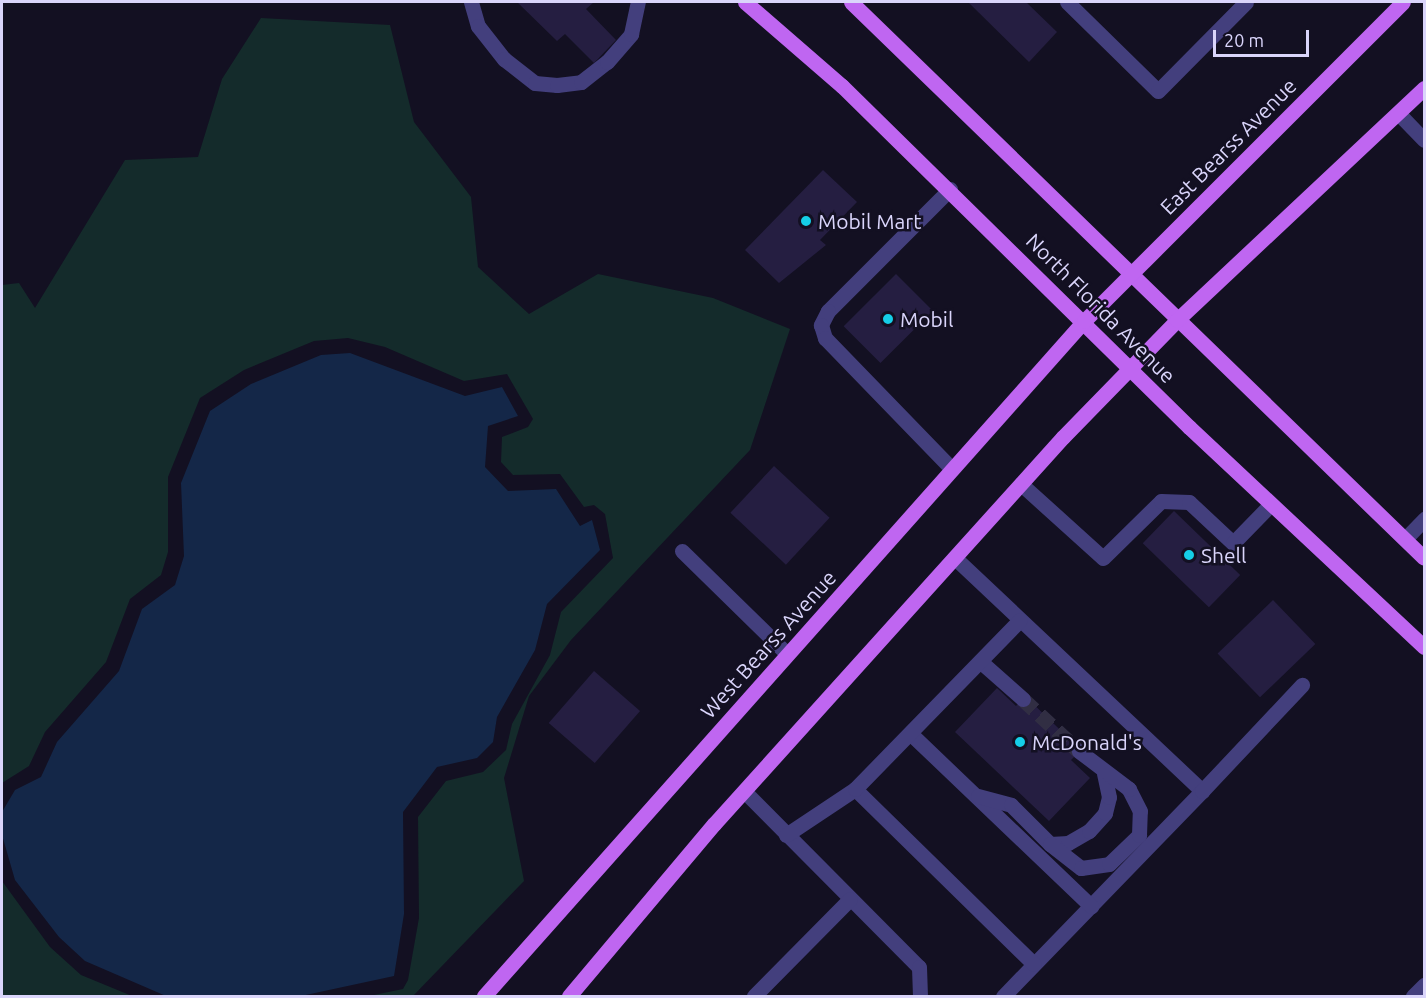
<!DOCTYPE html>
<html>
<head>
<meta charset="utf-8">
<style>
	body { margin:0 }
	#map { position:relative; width:1426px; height:998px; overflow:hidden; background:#131022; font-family:Ubuntu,sans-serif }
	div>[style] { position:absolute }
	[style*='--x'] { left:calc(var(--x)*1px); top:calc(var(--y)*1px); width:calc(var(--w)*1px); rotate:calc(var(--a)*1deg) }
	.green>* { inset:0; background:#142b2b }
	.water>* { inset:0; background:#142748 }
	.building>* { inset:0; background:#251e41; transform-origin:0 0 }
	.minor-tunnel>* { height:15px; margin-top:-7.5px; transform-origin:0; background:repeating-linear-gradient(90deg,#312e43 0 15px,transparent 0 23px) }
	.minor>* { height:15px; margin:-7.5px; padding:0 7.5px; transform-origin:7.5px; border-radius:7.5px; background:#433f7d }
	.major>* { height:15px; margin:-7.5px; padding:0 7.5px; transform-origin:7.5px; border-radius:7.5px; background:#bf66f1 }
	.dots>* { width:16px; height:16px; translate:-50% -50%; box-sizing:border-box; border:3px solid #131022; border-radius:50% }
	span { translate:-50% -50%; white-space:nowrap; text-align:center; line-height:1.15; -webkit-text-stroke:5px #131022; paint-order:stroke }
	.street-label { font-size:21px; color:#dad5fb }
	.poi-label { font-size:21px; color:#dad5fb }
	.left { translate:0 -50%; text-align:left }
	.frame { position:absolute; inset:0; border:3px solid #dad5fb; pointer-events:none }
	.scale { position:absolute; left:1213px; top:30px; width:96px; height:27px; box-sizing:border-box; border:3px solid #dad5fb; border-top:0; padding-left:8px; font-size:18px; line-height:21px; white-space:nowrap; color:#dad5fb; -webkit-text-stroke:4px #131022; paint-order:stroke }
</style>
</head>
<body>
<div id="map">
	<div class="green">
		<i style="clip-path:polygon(261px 18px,390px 25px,414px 122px,471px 197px,478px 267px,529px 314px,598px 274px,713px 298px,790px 329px,750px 450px,571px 640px,529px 696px,504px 778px,524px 881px,413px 996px,369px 996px,403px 989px,408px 980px,419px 918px,418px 817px,446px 781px,483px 772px,506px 750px,512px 724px,550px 655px,561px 612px,613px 558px,605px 514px,594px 505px,584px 507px,560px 474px,513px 475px,501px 462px,502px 437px,528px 427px,533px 419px,507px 374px,464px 381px,385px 347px,348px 338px,314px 341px,244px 370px,200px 398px,168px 477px,168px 552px,161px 575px,130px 599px,106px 662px,45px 732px,29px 766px,2px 783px,2px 285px,19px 283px,35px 308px,125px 160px,198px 157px,222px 79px)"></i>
		<i style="clip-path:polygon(2px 881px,50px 947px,81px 975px,132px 996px,2px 996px)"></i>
	</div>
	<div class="water">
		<i style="clip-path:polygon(350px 353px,465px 396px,502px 387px,518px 416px,488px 426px,485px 467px,508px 491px,556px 489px,580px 526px,592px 520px,600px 550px,547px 604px,535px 650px,497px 717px,493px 742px,477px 758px,437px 767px,403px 812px,404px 914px,394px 976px,301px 996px,166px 996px,85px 961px,59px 937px,15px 880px,2px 835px,2px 812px,15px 790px,41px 777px,57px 742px,119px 671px,142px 609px,175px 585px,184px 556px,181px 483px,210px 411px,251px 384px,321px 355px)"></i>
	</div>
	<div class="building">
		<i style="clip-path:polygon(517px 2px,594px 2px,586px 9px,616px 40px,594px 63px,565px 34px,557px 41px)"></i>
		<i style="clip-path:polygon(968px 2px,1026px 2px,1057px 32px,1029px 62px)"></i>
		<i style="clip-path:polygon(823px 170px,857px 202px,820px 240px,826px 245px,779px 283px,745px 250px)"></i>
		<i style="left:896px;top:274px;width:52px;height:74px;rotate:45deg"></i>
		<i style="left:774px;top:466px;width:76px;height:64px;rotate:43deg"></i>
		<i style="left:1174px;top:511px;width:92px;height:45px;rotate:44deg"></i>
		<i style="left:1273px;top:600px;width:61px;height:77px;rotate:46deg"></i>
		<i style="left:594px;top:671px;width:61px;height:69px;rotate:41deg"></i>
		<i style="clip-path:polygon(997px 688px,1016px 706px,1025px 696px,1081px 750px,1071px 760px,1090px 778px,1049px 821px,955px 732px)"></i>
	</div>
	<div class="minor-tunnel">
		<i style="--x:1023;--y:699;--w:76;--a:42.9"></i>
	</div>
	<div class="minor">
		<i style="--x:471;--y:2;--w:25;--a:74"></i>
		<i style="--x:478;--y:26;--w:42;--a:51.8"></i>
		<i style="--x:504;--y:59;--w:39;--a:38"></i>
		<i style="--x:535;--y:83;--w:22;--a:5"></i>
		<i style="--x:557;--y:85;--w:24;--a:-7"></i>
		<i style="--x:581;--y:82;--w:33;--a:-38"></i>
		<i style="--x:607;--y:62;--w:37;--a:-49"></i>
		<i style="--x:631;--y:34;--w:33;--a:-78"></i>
		<i style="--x:1067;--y:2;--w:127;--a:44.4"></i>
		<i style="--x:1158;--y:91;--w:125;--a:-45.3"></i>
		<i style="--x:1399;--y:114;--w:36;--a:46"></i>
		<i style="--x:950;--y:189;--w:173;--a:135"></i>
		<i style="--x:828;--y:311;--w:16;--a:117"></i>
		<i style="--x:821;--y:325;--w:14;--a:73"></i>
		<i style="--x:825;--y:338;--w:182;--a:45.9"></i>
		<i style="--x:1021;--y:484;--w:110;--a:42.1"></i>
		<i style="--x:1103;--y:558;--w:81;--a:-44.5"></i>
		<i style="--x:1161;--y:501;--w:28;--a:2"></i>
		<i style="--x:1189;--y:502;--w:60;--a:43"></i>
		<i style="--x:1233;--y:543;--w:54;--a:-45.7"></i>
		<i style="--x:1405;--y:539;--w:28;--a:-46"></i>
		<i style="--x:682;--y:551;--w:147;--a:44.4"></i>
		<i style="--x:955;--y:558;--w:340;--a:43.3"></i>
		<i style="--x:1202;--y:791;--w:286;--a:134.1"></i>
		<i style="--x:981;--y:662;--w:56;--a:41.4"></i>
		<i style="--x:912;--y:735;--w:248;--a:43.7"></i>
		<i style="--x:855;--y:789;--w:250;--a:44.4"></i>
		<i style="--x:744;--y:791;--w:248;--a:45.2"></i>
		<i style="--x:919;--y:967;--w:29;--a:88"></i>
		<i style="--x:1202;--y:791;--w:146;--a:-46.7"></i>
		<i style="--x:978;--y:796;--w:34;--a:15"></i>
		<i style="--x:1011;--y:805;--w:55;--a:45"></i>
		<i style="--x:1050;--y:844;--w:18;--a:-3"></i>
		<i style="--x:1068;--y:843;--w:24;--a:-30"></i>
		<i style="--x:1089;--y:831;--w:24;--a:-48"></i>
		<i style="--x:1105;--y:813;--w:16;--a:-76"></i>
		<i style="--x:1109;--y:797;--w:24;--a:-102"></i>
		<i style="--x:786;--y:835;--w:83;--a:-33.7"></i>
		<i style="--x:855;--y:789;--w:236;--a:-45.7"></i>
		<i style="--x:1050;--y:844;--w:39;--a:38"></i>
		<i style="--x:1081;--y:868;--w:28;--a:-8"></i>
		<i style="--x:1109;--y:864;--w:42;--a:-44"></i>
		<i style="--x:1139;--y:835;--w:24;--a:-88"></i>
		<i style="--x:1140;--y:811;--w:25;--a:-117"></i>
		<i style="--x:1129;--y:789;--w:63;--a:-142.8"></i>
		<i style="--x:754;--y:996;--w:136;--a:-45.3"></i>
		<i style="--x:1413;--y:996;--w:16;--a:-45"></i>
	</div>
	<div class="major">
		<i style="--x:745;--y:2;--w:128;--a:40.9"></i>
		<i style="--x:842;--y:86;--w:487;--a:44.5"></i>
		<i style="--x:1189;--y:427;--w:322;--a:43.1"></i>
		<i style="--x:851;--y:2;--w:798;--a:44.14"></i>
		<i style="--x:484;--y:996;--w:903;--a:-48.37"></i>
		<i style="--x:1084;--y:321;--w:451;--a:-45"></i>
		<i style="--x:569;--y:996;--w:225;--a:-49.9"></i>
		<i style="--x:714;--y:824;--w:521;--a:-47.96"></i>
		<i style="--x:1063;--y:437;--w:163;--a:-45.7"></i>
		<i style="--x:1177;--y:320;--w:339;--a:-43.2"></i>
	</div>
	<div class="dots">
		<i style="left:806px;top:221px;background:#15cee7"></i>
		<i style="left:888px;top:319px;background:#15cee7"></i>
		<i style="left:1189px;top:555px;background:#15cee7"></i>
		<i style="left:1020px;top:742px;background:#15cee7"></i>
	</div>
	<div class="street-label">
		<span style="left:1228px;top:146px;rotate:-45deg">East Bearss Avenue</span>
		<span style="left:1101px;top:308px;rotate:45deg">North Florida Avenue</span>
		<span style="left:768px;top:644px;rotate:-48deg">West Bearss Avenue</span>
	</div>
	<div class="poi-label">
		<span class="left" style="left:818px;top:221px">Mobil Mart</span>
		<span class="left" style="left:900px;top:319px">Mobil</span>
		<span class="left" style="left:1201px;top:555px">Shell</span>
		<span class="left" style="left:1032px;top:742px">McDonald's</span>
	</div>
	<div class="frame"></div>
	<div class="scale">20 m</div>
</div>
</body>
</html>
